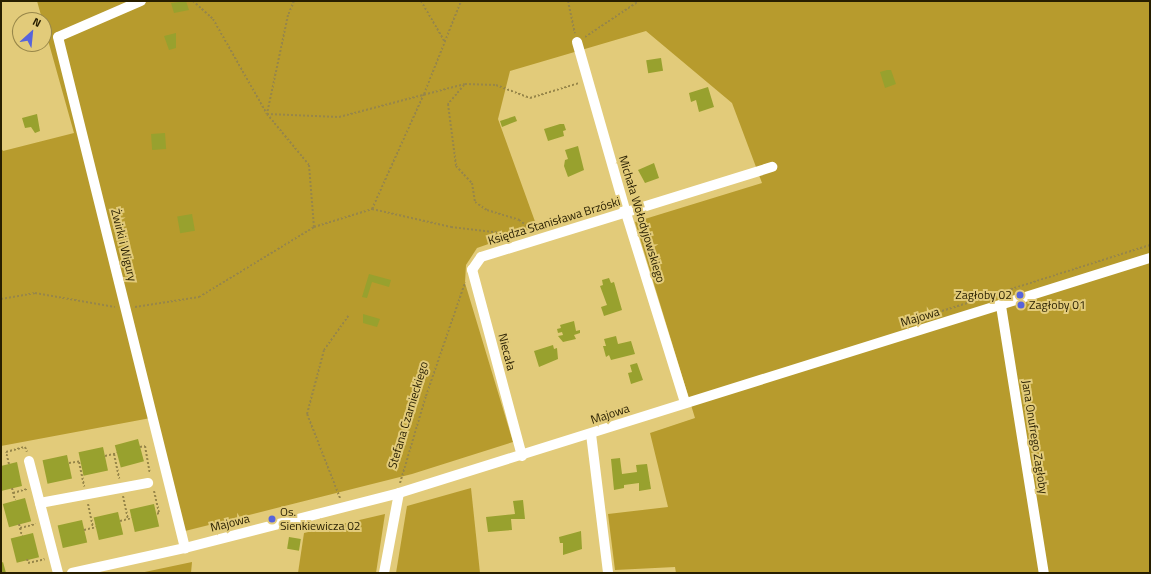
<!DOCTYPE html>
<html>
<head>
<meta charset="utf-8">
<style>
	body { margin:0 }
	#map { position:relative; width:1151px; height:574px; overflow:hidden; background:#e2cb7a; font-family:"Titillium Web",sans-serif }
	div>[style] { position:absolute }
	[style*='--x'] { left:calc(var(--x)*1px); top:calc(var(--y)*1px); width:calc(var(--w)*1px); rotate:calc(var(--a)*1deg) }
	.green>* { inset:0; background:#b79b2d }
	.building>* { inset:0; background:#98a12e; transform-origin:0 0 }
	.path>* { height:2px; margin-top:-1px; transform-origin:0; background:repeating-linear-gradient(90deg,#978649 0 2px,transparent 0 4px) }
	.minor>* { height:10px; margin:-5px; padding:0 5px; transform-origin:5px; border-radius:5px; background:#fff }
	.dots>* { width:11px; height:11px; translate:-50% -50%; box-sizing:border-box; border:2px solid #e2cb7a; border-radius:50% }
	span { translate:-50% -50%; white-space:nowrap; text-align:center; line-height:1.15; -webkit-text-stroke:4px #e2cb7a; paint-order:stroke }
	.street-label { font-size:12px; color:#271e00 }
	.poi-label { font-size:12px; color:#271e00 }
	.right { translate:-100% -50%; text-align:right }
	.left { translate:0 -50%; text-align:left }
	.frame { position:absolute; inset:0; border:2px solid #271e00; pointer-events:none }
	.north { position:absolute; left:12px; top:12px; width:40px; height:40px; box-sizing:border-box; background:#e2cb7a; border:1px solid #978649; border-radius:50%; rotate:27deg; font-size:11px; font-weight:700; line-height:16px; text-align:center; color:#271e00 }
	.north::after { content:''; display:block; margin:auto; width:14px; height:18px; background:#5764db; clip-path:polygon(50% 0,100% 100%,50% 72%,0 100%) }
</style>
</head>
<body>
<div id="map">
	<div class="green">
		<i style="clip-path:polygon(37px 1px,1150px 1px,1150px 573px,676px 573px,675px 567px,615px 570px,608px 514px,668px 507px,650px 433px,695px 418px,635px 222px,762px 183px,732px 103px,646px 31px,510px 71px,498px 119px,537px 227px,477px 248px,466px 265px,465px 283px,513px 442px,412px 474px,185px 531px,156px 417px,1px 446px,1px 148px,3px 151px,74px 133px)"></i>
		<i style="clip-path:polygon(471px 488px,480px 573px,396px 573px,407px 506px)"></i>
		<i style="clip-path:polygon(385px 514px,376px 573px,298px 573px,304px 533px)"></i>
		<i style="clip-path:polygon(192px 562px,191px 573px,140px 573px)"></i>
	</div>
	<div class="building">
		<i style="clip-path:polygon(186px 1px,189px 10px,174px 13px,171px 3px)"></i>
		<i style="clip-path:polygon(176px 33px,176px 48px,169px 50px,164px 36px)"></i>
		<i style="left:661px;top:58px;width:13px;height:15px;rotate:81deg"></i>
		<i style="clip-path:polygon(887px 70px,891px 70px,896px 84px,885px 88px,880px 72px)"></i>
		<i style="clip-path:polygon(708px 87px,714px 107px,699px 112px,696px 100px,691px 102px,689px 93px)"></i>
		<i style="clip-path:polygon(37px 114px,40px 131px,35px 133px,31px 127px,25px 128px,22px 118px)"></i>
		<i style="clip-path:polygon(515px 116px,517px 121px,502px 127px,500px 121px)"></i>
		<i style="clip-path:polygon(560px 124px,564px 124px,566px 130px,563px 131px,564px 136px,548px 141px,544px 129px)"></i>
		<i style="left:165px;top:133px;width:16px;height:14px;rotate:86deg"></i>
		<i style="clip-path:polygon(578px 146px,584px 170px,568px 177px,564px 166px,565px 160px,568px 159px,565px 150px)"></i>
		<i style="clip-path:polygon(654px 163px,659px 178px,645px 183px,638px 170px)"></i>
		<i style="left:192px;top:214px;width:17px;height:15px;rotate:80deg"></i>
		<i style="clip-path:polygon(369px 274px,391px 280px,389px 287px,372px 282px,367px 298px,362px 297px)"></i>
		<i style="clip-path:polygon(609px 278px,611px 283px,614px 282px,622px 310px,604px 316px,601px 307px,607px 305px,600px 286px,603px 285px,602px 280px)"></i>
		<i style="clip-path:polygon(363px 314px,380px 319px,377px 327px,363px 323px)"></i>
		<i style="clip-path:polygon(574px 321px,576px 331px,580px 330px,580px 333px,574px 335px,576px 339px,563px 342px,558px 336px,563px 335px,562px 332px,558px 333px,557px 329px,561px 328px,560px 325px)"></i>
		<i style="clip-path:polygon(616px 336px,618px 344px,631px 341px,635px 354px,611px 360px,609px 355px,606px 357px,603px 346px,606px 346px,604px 339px)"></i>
		<i style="clip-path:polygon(553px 345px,554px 349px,557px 348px,558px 359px,539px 367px,534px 351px)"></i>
		<i style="clip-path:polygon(637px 363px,643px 380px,631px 384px,628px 373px,632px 372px,630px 365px)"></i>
		<i style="left:138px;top:439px;width:23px;height:24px;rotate:75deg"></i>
		<i style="left:103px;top:447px;width:24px;height:25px;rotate:78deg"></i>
		<i style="left:67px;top:455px;width:24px;height:25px;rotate:78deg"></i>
		<i style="clip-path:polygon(620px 458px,622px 474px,637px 472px,636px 465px,647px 464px,651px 489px,639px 491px,639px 483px,624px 485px,624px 488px,614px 490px,611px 459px)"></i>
		<i style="clip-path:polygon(17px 462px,22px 486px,1px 491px,1px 466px)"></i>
		<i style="left:25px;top:498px;width:24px;height:23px;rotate:75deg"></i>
		<i style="clip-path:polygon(523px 500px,525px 519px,511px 519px,512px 530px,488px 532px,486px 517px,515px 514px,513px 501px)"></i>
		<i style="left:154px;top:504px;width:23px;height:25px;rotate:77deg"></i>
		<i style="left:118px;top:512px;width:23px;height:25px;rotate:77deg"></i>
		<i style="left:82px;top:520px;width:23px;height:25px;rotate:77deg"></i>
		<i style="clip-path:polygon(581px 531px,582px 549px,563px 555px,563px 543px,560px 543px,559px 537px)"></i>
		<i style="left:33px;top:533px;width:25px;height:23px;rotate:76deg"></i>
		<i style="left:289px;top:537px;width:12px;height:12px;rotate:9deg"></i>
		<i style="clip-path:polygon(3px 562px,6px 573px,1px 573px,1px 563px)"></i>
	</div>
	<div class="path">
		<i style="--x:193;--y:1;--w:27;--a:42"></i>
		<i style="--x:213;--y:19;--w:109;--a:60.4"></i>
		<i style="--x:267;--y:114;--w:72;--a:2.4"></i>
		<i style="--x:339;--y:117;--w:130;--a:-14.7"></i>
		<i style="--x:465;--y:84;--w:31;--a:2"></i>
		<i style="--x:496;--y:85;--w:36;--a:21"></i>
		<i style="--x:530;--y:98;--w:51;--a:-17"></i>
		<i style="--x:294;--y:1;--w:15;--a:113"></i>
		<i style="--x:288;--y:15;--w:101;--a:102"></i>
		<i style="--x:267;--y:114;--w:66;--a:50.5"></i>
		<i style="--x:309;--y:165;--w:62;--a:85.4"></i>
		<i style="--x:421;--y:1;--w:48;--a:59.7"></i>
		<i style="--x:568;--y:1;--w:33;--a:78"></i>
		<i style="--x:585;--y:37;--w:65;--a:-33.7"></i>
		<i style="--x:464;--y:85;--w:25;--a:130"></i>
		<i style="--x:448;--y:104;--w:63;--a:82.6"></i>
		<i style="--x:456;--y:166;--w:23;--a:47"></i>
		<i style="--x:472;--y:183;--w:19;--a:81"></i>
		<i style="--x:475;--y:202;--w:14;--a:34"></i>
		<i style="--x:487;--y:210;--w:34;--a:17"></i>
		<i style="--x:519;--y:220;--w:19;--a:36"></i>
		<i style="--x:372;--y:209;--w:81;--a:12.8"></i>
		<i style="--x:451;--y:227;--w:67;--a:6.8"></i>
		<i style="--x:1;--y:299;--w:35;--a:-10"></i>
		<i style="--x:35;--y:293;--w:81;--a:9.9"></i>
		<i style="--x:135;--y:307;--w:65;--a:-8.9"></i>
		<i style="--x:199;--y:297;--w:135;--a:-31.3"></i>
		<i style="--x:314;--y:227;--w:61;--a:-17.2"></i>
		<i style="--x:372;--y:209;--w:126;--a:-65.7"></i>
		<i style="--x:424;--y:94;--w:100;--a:-68.3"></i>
		<i style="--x:923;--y:317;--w:238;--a:-17.6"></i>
		<i style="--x:140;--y:447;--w:5;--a:-11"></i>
		<i style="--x:145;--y:446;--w:27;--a:80"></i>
		<i style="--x:114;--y:454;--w:25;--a:78"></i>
		<i style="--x:105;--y:456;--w:12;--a:-14"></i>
		<i style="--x:79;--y:462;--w:25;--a:78"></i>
		<i style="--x:69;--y:463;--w:12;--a:-9"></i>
		<i style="--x:9;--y:464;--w:12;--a:-104"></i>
		<i style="--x:6;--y:452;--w:20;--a:-15"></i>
		<i style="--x:25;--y:447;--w:5;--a:68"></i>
		<i style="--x:400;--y:483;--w:91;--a:-73.4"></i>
		<i style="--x:426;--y:396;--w:120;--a:-71"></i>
		<i style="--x:12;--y:488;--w:12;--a:76"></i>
		<i style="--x:154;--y:491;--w:23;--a:77"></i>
		<i style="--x:159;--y:513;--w:3;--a:162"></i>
		<i style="--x:13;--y:493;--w:15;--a:-16"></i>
		<i style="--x:123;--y:496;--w:24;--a:78"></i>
		<i style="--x:340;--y:498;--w:90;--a:-111.4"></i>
		<i style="--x:307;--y:414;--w:66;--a:-75.1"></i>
		<i style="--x:324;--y:350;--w:43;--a:-54.5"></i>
		<i style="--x:88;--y:504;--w:25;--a:78"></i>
		<i style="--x:120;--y:521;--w:12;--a:-14"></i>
		<i style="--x:19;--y:524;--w:12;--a:76"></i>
		<i style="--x:20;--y:528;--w:16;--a:-14"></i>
		<i style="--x:84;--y:530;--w:12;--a:-14"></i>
		<i style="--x:27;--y:559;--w:4;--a:76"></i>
		<i style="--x:28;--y:563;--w:17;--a:-13"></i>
	</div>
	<div class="minor">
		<i style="--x:141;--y:1;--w:90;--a:156.6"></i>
		<i style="--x:58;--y:37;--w:527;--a:76.04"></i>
		<i style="--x:577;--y:42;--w:178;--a:74"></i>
		<i style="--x:626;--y:213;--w:199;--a:72.7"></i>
		<i style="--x:1001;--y:306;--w:270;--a:80.9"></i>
		<i style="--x:591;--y:434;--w:140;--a:83"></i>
		<i style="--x:522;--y:456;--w:193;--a:-105"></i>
		<i style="--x:472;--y:270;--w:16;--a:-55"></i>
		<i style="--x:481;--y:257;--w:305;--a:-17.2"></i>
		<i style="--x:29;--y:461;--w:116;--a:75.5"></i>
		<i style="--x:40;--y:503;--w:110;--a:-10.5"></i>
		<i style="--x:72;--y:573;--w:116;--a:-12.5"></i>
		<i style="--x:185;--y:548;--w:221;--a:-14.4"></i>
		<i style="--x:399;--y:493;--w:787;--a:-17.38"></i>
		<i style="--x:384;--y:573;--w:81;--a:-79.4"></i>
	</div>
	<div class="dots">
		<i style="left:1020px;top:295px;background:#5764db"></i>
		<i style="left:1021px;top:305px;background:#5764db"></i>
		<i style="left:272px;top:519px;background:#5764db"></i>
	</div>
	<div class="street-label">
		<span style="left:642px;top:219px;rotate:73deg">Michała Wołodyjowskiego</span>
		<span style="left:554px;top:221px;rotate:-17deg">Księdza Stanisława Brzóski</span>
		<span style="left:124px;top:245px;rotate:76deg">Żwirki i Wigury</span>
		<span style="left:920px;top:317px;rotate:-17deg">Majowa</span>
		<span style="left:507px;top:352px;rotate:75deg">Niecała</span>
		<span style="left:610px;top:414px;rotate:-18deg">Majowa</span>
		<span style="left:408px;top:415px;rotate:-73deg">Stefana Czarnieckiego</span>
		<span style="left:1035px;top:437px;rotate:81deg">Jana Onufrego Zagłoby</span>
		<span style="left:230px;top:523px;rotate:-14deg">Majowa</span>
	</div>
	<div class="poi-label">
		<span class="right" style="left:1012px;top:295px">Zagłoby 02</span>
		<span class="left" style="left:1029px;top:305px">Zagłoby 01</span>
		<span class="left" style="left:280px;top:519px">Os.<br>Sienkiewicza 02</span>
	</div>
	<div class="frame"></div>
	<div class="north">N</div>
</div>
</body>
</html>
